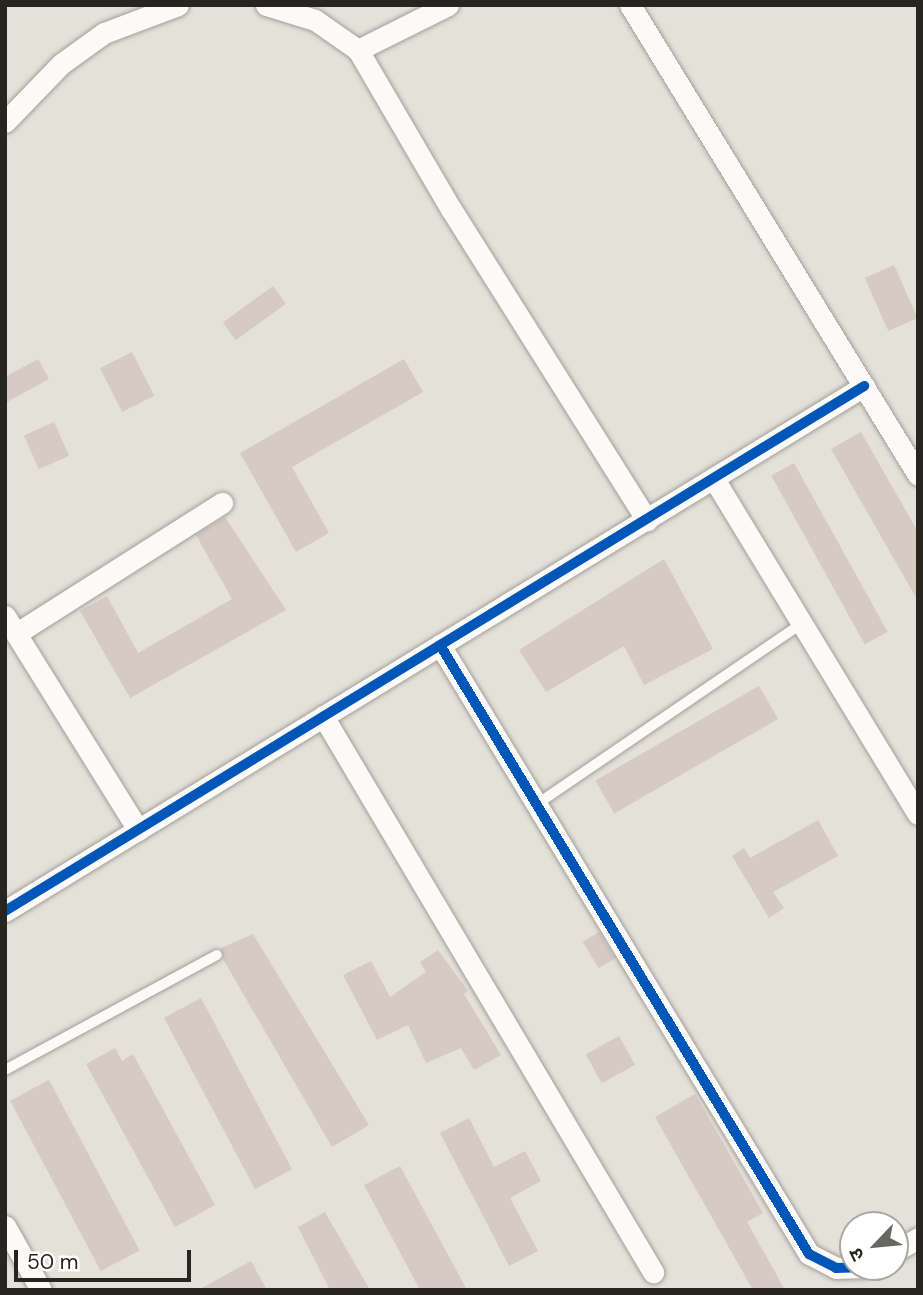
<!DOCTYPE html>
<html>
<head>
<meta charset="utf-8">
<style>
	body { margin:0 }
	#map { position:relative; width:923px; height:1295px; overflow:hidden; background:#e4e1d9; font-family:"DM Sans","Noto Sans Devanagari",sans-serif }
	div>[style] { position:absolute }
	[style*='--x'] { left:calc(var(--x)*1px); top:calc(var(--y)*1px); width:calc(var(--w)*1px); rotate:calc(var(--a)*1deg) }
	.building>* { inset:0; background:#d6cac3; transform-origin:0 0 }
	.roads { filter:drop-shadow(0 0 2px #a19f99) drop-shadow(0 0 2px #a19f99) }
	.lane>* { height:10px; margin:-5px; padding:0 5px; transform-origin:5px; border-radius:5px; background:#fbfaf9 }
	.street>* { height:21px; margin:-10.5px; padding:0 10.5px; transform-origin:10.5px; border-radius:10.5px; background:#fbfaf9 }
	.cycleway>* { height:10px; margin:-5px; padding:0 5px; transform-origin:5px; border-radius:5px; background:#0057b8 }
	span { translate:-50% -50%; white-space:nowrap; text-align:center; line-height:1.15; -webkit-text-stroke:7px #fff; paint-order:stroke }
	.frame { position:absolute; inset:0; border:7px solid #26251f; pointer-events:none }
	.north { position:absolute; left:839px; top:1211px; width:70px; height:70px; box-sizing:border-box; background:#fff; border:2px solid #a8a8a5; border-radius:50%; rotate:244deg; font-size:19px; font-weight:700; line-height:28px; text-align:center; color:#26251f }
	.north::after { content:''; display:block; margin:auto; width:24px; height:32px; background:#686760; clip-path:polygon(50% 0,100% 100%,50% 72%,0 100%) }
	.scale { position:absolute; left:14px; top:1250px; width:177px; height:32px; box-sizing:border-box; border:4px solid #26251f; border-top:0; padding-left:9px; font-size:21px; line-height:24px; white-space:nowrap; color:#26251f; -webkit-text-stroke:5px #fff; paint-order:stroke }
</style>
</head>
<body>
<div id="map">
	<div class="building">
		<i style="left:894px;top:265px;width:58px;height:32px;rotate:66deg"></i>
		<i style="left:273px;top:286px;width:22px;height:62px;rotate:54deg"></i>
		<i style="left:132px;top:352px;width:49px;height:36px;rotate:63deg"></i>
		<i style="clip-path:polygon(38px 359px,49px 379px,5px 403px,5px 377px)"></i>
		<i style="clip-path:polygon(404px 359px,423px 392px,292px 467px,329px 533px,296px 552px,240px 453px)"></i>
		<i style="left:54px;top:422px;width:37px;height:33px;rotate:66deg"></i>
		<i style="clip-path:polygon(861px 432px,918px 532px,918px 601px,831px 449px)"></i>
		<i style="left:794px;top:463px;width:193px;height:26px;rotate:61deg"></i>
		<i style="clip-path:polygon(225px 517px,286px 610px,130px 698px,80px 611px,107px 596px,138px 653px,232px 599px,196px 535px)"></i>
		<i style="clip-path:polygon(664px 559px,713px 649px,644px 685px,624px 646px,546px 692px,519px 650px)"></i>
		<i style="left:759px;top:686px;width:38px;height:189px;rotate:60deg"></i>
		<i style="clip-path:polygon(818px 820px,838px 856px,773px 892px,784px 908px,769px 918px,732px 856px,744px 848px,750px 858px)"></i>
		<i style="left:599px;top:932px;width:31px;height:19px;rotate:59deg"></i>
		<i style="clip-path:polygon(253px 934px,369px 1125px,332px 1147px,223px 959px,221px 948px)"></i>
		<i style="clip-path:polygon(438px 950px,468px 991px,464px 994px,501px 1055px,474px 1070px,461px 1048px,426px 1063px,408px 1025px,377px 1040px,343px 975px,371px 961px,390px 997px,426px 972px,420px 962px)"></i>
		<i style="left:201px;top:998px;width:194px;height:42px;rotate:62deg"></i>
		<i style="left:619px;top:1036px;width:33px;height:38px;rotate:61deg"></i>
		<i style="clip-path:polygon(115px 1048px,122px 1061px,133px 1054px,215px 1205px,175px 1227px,86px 1064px)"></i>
		<i style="left:49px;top:1080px;width:193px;height:44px;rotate:62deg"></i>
		<i style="clip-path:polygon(695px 1094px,763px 1213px,747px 1222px,785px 1290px,753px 1290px,655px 1117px)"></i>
		<i style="clip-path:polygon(469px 1118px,494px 1167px,525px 1151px,541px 1181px,510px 1198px,538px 1251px,509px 1266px,440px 1133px)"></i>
		<i style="clip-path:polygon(400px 1166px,467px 1290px,420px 1290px,364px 1185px)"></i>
		<i style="clip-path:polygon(325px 1212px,370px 1290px,330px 1290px,298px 1227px)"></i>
		<i style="clip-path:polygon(251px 1261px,267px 1290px,198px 1290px)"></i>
	</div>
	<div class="roads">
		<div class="lane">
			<i style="--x:537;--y:804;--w:321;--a:-34.3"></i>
			<i style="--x:5;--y:1070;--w:241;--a:-28.5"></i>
		</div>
		<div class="street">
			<i style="--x:266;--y:5;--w:51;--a:17"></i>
			<i style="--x:315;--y:20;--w:52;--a:34.9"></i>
			<i style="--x:448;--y:5;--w:101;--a:153.4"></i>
			<i style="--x:358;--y:50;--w:184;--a:59.7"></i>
			<i style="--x:451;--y:209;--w:368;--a:57.8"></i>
			<i style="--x:630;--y:5;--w:551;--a:58.5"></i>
			<i style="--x:5;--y:122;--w:81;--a:-46"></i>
			<i style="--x:61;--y:64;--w:53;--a:-35.8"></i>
			<i style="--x:104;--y:33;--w:79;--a:-20.7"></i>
			<i style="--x:714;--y:479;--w:392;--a:58.7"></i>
			<i style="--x:5;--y:616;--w:252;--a:58.1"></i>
			<i style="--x:17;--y:633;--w:243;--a:-32.4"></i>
			<i style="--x:440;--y:645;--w:712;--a:58.79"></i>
			<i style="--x:809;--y:1254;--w:30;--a:27"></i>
			<i style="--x:836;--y:1268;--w:30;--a:-2"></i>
			<i style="--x:323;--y:716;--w:647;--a:59.31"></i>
			<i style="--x:5;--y:911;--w:1007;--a:-31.43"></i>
			<i style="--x:5;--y:1226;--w:73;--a:60.6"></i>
			<i style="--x:895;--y:1251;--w:26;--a:-29"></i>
		</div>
	</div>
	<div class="cycleway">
		<i style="--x:440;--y:645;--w:712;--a:58.79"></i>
		<i style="--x:809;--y:1254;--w:30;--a:27"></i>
		<i style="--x:836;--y:1268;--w:30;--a:-2"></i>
		<i style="--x:5;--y:911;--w:1007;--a:-31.43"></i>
	</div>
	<div class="frame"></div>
	<div class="north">उ</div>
	<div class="scale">50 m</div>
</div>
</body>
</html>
